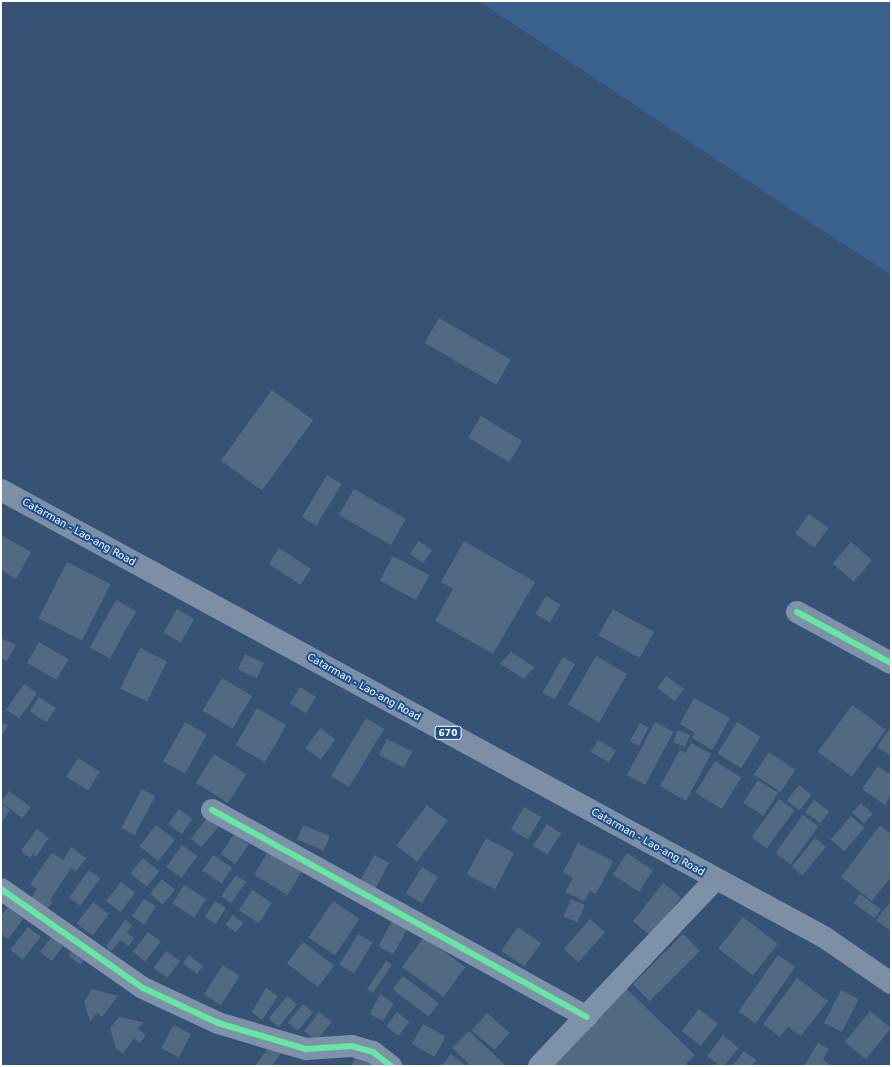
<!DOCTYPE html>
<html>
<head>
<meta charset="utf-8">
<style>
	body { margin:0 }
	#map { position:relative; width:892px; height:1067px; overflow:hidden; background:#365274; font-family:"DejaVu Sans",sans-serif }
	div>[style] { position:absolute }
	[style*='--x'] { left:calc(var(--x)*1px); top:calc(var(--y)*1px); width:calc(var(--w)*1px); rotate:calc(var(--a)*1deg) }
	.water>* { inset:0; background:#3b618d }
	.building>* { inset:0; background:#526984; transform-origin:0 0 }
	.minor>* { height:22px; margin:-11px; padding:0 11px; transform-origin:11px; border-radius:11px; background:#7d92a8 }
	.major>* { height:22px; margin:-11px; padding:0 11px; transform-origin:11px; border-radius:11px; background:#7d8ea7 }
	.cycleway>* { height:6px; margin:-3px; padding:0 3px; transform-origin:3px; border-radius:3px; background:#66e7a1 }
	span { translate:-50% -50%; white-space:nowrap; text-align:center; line-height:1.15; -webkit-text-stroke:4px #1b4f8f; paint-order:stroke }
	.shield-label span { padding:1px 3px; background:#1b4f8f; border:1px solid; border-radius:3px; -webkit-text-stroke-width:0 }
	.shield-label { font-size:9px; color:#fff; font-weight:700 }
	.street-label { font-size:10px; color:#fff }
	.frame { position:absolute; inset:0; border:2px solid #fff; pointer-events:none }
</style>
</head>
<body>
<div id="map">
	<div class="water">
		<i style="clip-path:polygon(479px 1px,891px 1px,891px 275px,822px 230px)"></i>
	</div>
	<div class="building">
		<i style="left:439px;top:318px;width:83px;height:29px;rotate:30deg"></i>
		<i style="left:272px;top:390px;width:51px;height:87px;rotate:36deg"></i>
		<i style="left:481px;top:416px;width:48px;height:25px;rotate:31deg"></i>
		<i style="left:327px;top:475px;width:17px;height:49px;rotate:31deg"></i>
		<i style="left:354px;top:489px;width:60px;height:30px;rotate:30deg"></i>
		<i style="left:809px;top:514px;width:24px;height:24px;rotate:36deg"></i>
		<i style="clip-path:polygon(1px 535px,31px 552px,16px 579px,1px 570px)"></i>
		<i style="left:419px;top:541px;width:16px;height:16px;rotate:35deg"></i>
		<i style="clip-path:polygon(464px 541px,535px 582px,493px 654px,435px 621px,453px 589px,441px 582px)"></i>
		<i style="left:851px;top:542px;width:28px;height:28px;rotate:41deg"></i>
		<i style="left:279px;top:548px;width:38px;height:19px;rotate:33deg"></i>
		<i style="left:393px;top:556px;width:41px;height:28px;rotate:28deg"></i>
		<i style="left:67px;top:562px;width:49px;height:63px;rotate:27deg"></i>
		<i style="left:546px;top:596px;width:17px;height:21px;rotate:31deg"></i>
		<i style="left:116px;top:600px;width:23px;height:54px;rotate:29deg"></i>
		<i style="left:177px;top:609px;width:20px;height:27px;rotate:30deg"></i>
		<i style="left:613px;top:609px;width:47px;height:30px;rotate:29deg"></i>
		<i style="clip-path:polygon(1px 638px,16px 645px,7px 661px,1px 658px)"></i>
		<i style="left:39px;top:642px;width:34px;height:24px;rotate:30deg"></i>
		<i style="left:140px;top:648px;width:30px;height:45px;rotate:26deg"></i>
		<i style="clip-path:polygon(511px 652px,534px 667px,524px 679px,500px 664px)"></i>
		<i style="left:245px;top:654px;width:21px;height:17px;rotate:25deg"></i>
		<i style="left:596px;top:656px;width:36px;height:56px;rotate:30deg"></i>
		<i style="left:563px;top:657px;width:14px;height:41px;rotate:30deg"></i>
		<i style="left:666px;top:676px;width:22px;height:15px;rotate:36deg"></i>
		<i style="left:222px;top:678px;width:35px;height:38px;rotate:31deg"></i>
		<i style="left:24px;top:684px;width:16px;height:31px;rotate:35deg"></i>
		<i style="left:300px;top:687px;width:19px;height:19px;rotate:32deg"></i>
		<i style="left:39px;top:697px;width:20px;height:17px;rotate:33deg"></i>
		<i style="clip-path:polygon(694px 698px,730px 718px,712px 750px,692px 738px,695px 733px,680px 724px)"></i>
		<i style="left:852px;top:705px;width:42px;height:58px;rotate:36deg"></i>
		<i style="left:257px;top:708px;width:34px;height:43px;rotate:30deg"></i>
		<i style="left:366px;top:718px;width:21px;height:68px;rotate:31deg"></i>
		<i style="clip-path:polygon(1px 722px,8px 725px,1px 737px)"></i>
		<i style="left:185px;top:722px;width:25px;height:45px;rotate:29deg"></i>
		<i style="left:655px;top:722px;width:21px;height:60px;rotate:28deg"></i>
		<i style="left:737px;top:722px;width:28px;height:37px;rotate:32deg"></i>
		<i style="left:640px;top:723px;width:10px;height:21px;rotate:29deg"></i>
		<i style="clip-path:polygon(891px 727px,891px 756px,877px 747px)"></i>
		<i style="left:320px;top:728px;width:19px;height:25px;rotate:36deg"></i>
		<i style="left:678px;top:730px;width:13px;height:13px;rotate:23deg"></i>
		<i style="left:387px;top:739px;width:28px;height:18px;rotate:26deg"></i>
		<i style="left:598px;top:740px;width:21px;height:14px;rotate:31deg"></i>
		<i style="clip-path:polygon(691px 743px,711px 754px,686px 801px,660px 786px,680px 750px,685px 753px)"></i>
		<i style="left:769px;top:752px;width:32px;height:27px;rotate:34deg"></i>
		<i style="left:214px;top:754px;width:38px;height:34px;rotate:32deg"></i>
		<i style="left:78px;top:758px;width:26px;height:22px;rotate:32deg"></i>
		<i style="left:715px;top:761px;width:31px;height:37px;rotate:32deg"></i>
		<i style="clip-path:polygon(878px 766px,891px 775px,891px 795px,885px 805px,862px 789px)"></i>
		<i style="left:758px;top:780px;width:24px;height:27px;rotate:33deg"></i>
		<i style="left:799px;top:785px;width:16px;height:20px;rotate:38deg"></i>
		<i style="left:142px;top:789px;width:15px;height:44px;rotate:28deg"></i>
		<i style="left:9px;top:791px;width:27px;height:14px;rotate:36deg"></i>
		<i style="left:779px;top:799px;width:19px;height:47px;rotate:36deg"></i>
		<i style="left:814px;top:800px;width:19px;height:15px;rotate:36deg"></i>
		<i style="left:861px;top:803px;width:16px;height:13px;rotate:43deg"></i>
		<i style="clip-path:polygon(4px 805px,10px 810px,1px 823px,1px 809px)"></i>
		<i style="left:427px;top:805px;width:26px;height:51px;rotate:37deg"></i>
		<i style="left:524px;top:807px;width:20px;height:26px;rotate:30deg"></i>
		<i style="left:179px;top:809px;width:17px;height:19px;rotate:36deg"></i>
		<i style="left:803px;top:815px;width:19px;height:47px;rotate:36deg"></i>
		<i style="left:209px;top:816px;width:14px;height:29px;rotate:39deg"></i>
		<i style="left:851px;top:816px;width:18px;height:31px;rotate:41deg"></i>
		<i style="left:547px;top:824px;width:17px;height:26px;rotate:33deg"></i>
		<i style="left:156px;top:825px;width:24px;height:27px;rotate:38deg"></i>
		<i style="left:303px;top:825px;width:29px;height:16px;rotate:22deg"></i>
		<i style="clip-path:polygon(880px 825px,891px 834px,891px 877px,872px 901px,841px 877px)"></i>
		<i style="clip-path:polygon(37px 829px,49px 838px,36px 857px,33px 854px,30px 858px,21px 851px)"></i>
		<i style="left:234px;top:834px;width:18px;height:24px;rotate:34deg"></i>
		<i style="left:486px;top:838px;width:32px;height:41px;rotate:28deg"></i>
		<i style="left:815px;top:838px;width:14px;height:37px;rotate:39deg"></i>
		<i style="clip-path:polygon(578px 843px,613px 861px,596px 894px,590px 891px,584px 901px,565px 892px,573px 878px,563px 872px)"></i>
		<i style="left:182px;top:845px;width:19px;height:27px;rotate:36deg"></i>
		<i style="clip-path:polygon(71px 847px,86px 858px,76px 872px,71px 868px,50px 900px,53px 901px,45px 912px,29px 901px,37px 889px,30px 884px,52px 853px,63px 860px)"></i>
		<i style="left:269px;top:850px;width:39px;height:29px;rotate:31deg"></i>
		<i style="left:627px;top:853px;width:31px;height:26px;rotate:33deg"></i>
		<i style="left:213px;top:855px;width:23px;height:19px;rotate:34deg"></i>
		<i style="left:374px;top:855px;width:17px;height:32px;rotate:28deg"></i>
		<i style="left:143px;top:858px;width:21px;height:20px;rotate:39deg"></i>
		<i style="left:422px;top:867px;width:19px;height:31px;rotate:32deg"></i>
		<i style="left:89px;top:870px;width:14px;height:34px;rotate:36deg"></i>
		<i style="left:236px;top:875px;width:12px;height:26px;rotate:35deg"></i>
		<i style="left:162px;top:879px;width:17px;height:19px;rotate:40deg"></i>
		<i style="left:121px;top:882px;width:18px;height:24px;rotate:38deg"></i>
		<i style="left:663px;top:883px;width:23px;height:49px;rotate:38deg"></i>
		<i style="left:184px;top:885px;width:26px;height:22px;rotate:32deg"></i>
		<i style="left:252px;top:890px;width:24px;height:24px;rotate:33deg"></i>
		<i style="left:860px;top:894px;width:26px;height:11px;rotate:36deg"></i>
		<i style="clip-path:polygon(144px 899px,156px 906px,144px 925px,132px 916px)"></i>
		<i style="left:571px;top:899px;width:15px;height:19px;rotate:23deg"></i>
		<i style="left:215px;top:901px;width:13px;height:19px;rotate:32deg"></i>
		<i style="left:333px;top:901px;width:32px;height:44px;rotate:34deg"></i>
		<i style="clip-path:polygon(891px 901px,891px 931px,876px 920px)"></i>
		<i style="left:93px;top:902px;width:20px;height:27px;rotate:37deg"></i>
		<i style="clip-path:polygon(8px 907px,23px 919px,8px 939px,1px 934px,1px 916px)"></i>
		<i style="left:233px;top:915px;width:13px;height:12px;rotate:39deg"></i>
		<i style="left:743px;top:917px;width:44px;height:40px;rotate:38deg"></i>
		<i style="left:590px;top:919px;width:20px;height:40px;rotate:41deg"></i>
		<i style="clip-path:polygon(125px 920px,132px 925px,127px 933px,134px 938px,129px 946px,120px 940px,112px 951px,106px 947px)"></i>
		<i style="left:392px;top:921px;width:17px;height:29px;rotate:28deg"></i>
		<i style="left:28px;top:927px;width:16px;height:29px;rotate:38deg"></i>
		<i style="left:518px;top:927px;width:28px;height:29px;rotate:35deg"></i>
		<i style="left:55px;top:932px;width:15px;height:25px;rotate:37deg"></i>
		<i style="left:148px;top:932px;width:16px;height:25px;rotate:38deg"></i>
		<i style="left:358px;top:934px;width:17px;height:36px;rotate:31deg"></i>
		<i style="left:683px;top:934px;width:24px;height:71px;rotate:45deg"></i>
		<i style="left:424px;top:937px;width:51px;height:37px;rotate:36deg"></i>
		<i style="left:303px;top:942px;width:39px;height:27px;rotate:37deg"></i>
		<i style="left:75px;top:947px;width:15px;height:11px;rotate:37deg"></i>
		<i style="left:166px;top:951px;width:17px;height:21px;rotate:36deg"></i>
		<i style="left:189px;top:955px;width:18px;height:10px;rotate:38deg"></i>
		<i style="left:778px;top:955px;width:21px;height:69px;rotate:35deg"></i>
		<i style="left:386px;top:961px;width:7px;height:34px;rotate:34deg"></i>
		<i style="left:223px;top:965px;width:20px;height:35px;rotate:33deg"></i>
		<i style="left:403px;top:976px;width:45px;height:17px;rotate:37deg"></i>
		<i style="clip-path:polygon(797px 978px,828px 1001px,801px 1036px,788px 1027px,780px 1037px,763px 1024px)"></i>
		<i style="clip-path:polygon(625px 987px,695px 1055px,684px 1066px,549px 1066px)"></i>
		<i style="clip-path:polygon(266px 988px,278px 996px,262px 1020px,252px 1012px)"></i>
		<i style="clip-path:polygon(92px 989px,118px 996px,102px 1017px,97px 1013px,90px 1021px,84px 1002px)"></i>
		<i style="left:841px;top:990px;width:20px;height:37px;rotate:27deg"></i>
		<i style="clip-path:polygon(380px 994px,394px 1004px,383px 1021px,370px 1014px)"></i>
		<i style="left:287px;top:996px;width:13px;height:29px;rotate:39deg"></i>
		<i style="left:303px;top:1004px;width:13px;height:24px;rotate:39deg"></i>
		<i style="left:699px;top:1009px;width:24px;height:28px;rotate:38deg"></i>
		<i style="left:870px;top:1011px;width:27px;height:40px;rotate:39deg"></i>
		<i style="left:319px;top:1012px;width:16px;height:24px;rotate:38deg"></i>
		<i style="left:397px;top:1012px;width:16px;height:18px;rotate:38deg"></i>
		<i style="left:487px;top:1013px;width:30px;height:23px;rotate:41deg"></i>
		<i style="clip-path:polygon(119px 1017px,143px 1022px,138px 1029px,146px 1035px,140px 1043px,134px 1038px,123px 1054px,116px 1048px,110px 1028px)"></i>
		<i style="left:423px;top:1024px;width:26px;height:23px;rotate:29deg"></i>
		<i style="left:173px;top:1025px;width:20px;height:26px;rotate:27deg"></i>
		<i style="clip-path:polygon(469px 1031px,506px 1066px,471px 1066px,452px 1048px)"></i>
		<i style="clip-path:polygon(723px 1035px,739px 1048px,724px 1066px,720px 1066px,707px 1056px)"></i>
		<i style="clip-path:polygon(818px 1043px,829px 1049px,823px 1059px,831px 1066px,804px 1066px)"></i>
		<i style="clip-path:polygon(271px 1044px,282px 1052px,272px 1066px,255px 1066px)"></i>
		<i style="clip-path:polygon(359px 1051px,373px 1061px,370px 1066px,351px 1066px)"></i>
		<i style="clip-path:polygon(744px 1051px,756px 1060px,752px 1066px,732px 1066px)"></i>
		<i style="clip-path:polygon(451px 1054px,466px 1066px,441px 1066px)"></i>
	</div>
	<div class="minor">
		<i style="--x:797;--y:612;--w:107;--a:28.5"></i>
		<i style="--x:212;--y:810;--w:428;--a:28.9"></i>
		<i style="--x:1;--y:889;--w:173;--a:34.9"></i>
		<i style="--x:143;--y:988;--w:83;--a:25"></i>
		<i style="--x:218;--y:1023;--w:92;--a:16.5"></i>
		<i style="--x:306;--y:1049;--w:46;--a:-3.7"></i>
		<i style="--x:352;--y:1046;--w:22;--a:16"></i>
		<i style="--x:373;--y:1052;--w:23;--a:38"></i>
		<i style="--x:539;--y:1066;--w:257;--a:-46.6"></i>
	</div>
	<div class="major">
		<i style="--x:1;--y:490;--w:937;--a:28.51"></i>
		<i style="--x:824;--y:937;--w:81;--a:34.5"></i>
	</div>
	<div class="cycleway">
		<i style="--x:797;--y:612;--w:107;--a:28.5"></i>
		<i style="--x:212;--y:810;--w:428;--a:28.9"></i>
		<i style="--x:1;--y:889;--w:173;--a:34.9"></i>
		<i style="--x:143;--y:988;--w:83;--a:25"></i>
		<i style="--x:218;--y:1023;--w:92;--a:16.5"></i>
		<i style="--x:306;--y:1049;--w:46;--a:-3.7"></i>
		<i style="--x:352;--y:1046;--w:22;--a:16"></i>
		<i style="--x:373;--y:1052;--w:23;--a:38"></i>
	</div>
	<div class="shield-label">
		<span style="left:448px;top:733px">670</span>
	</div>
	<div class="street-label">
		<span style="left:79px;top:532px;rotate:29deg">Catarman - Lao-ang Road</span>
		<span style="left:364px;top:687px;rotate:29deg">Catarman - Lao-ang Road</span>
		<span style="left:648px;top:842px;rotate:29deg">Catarman - Lao-ang Road</span>
	</div>
	<div class="frame"></div>
</div>
</body>
</html>
